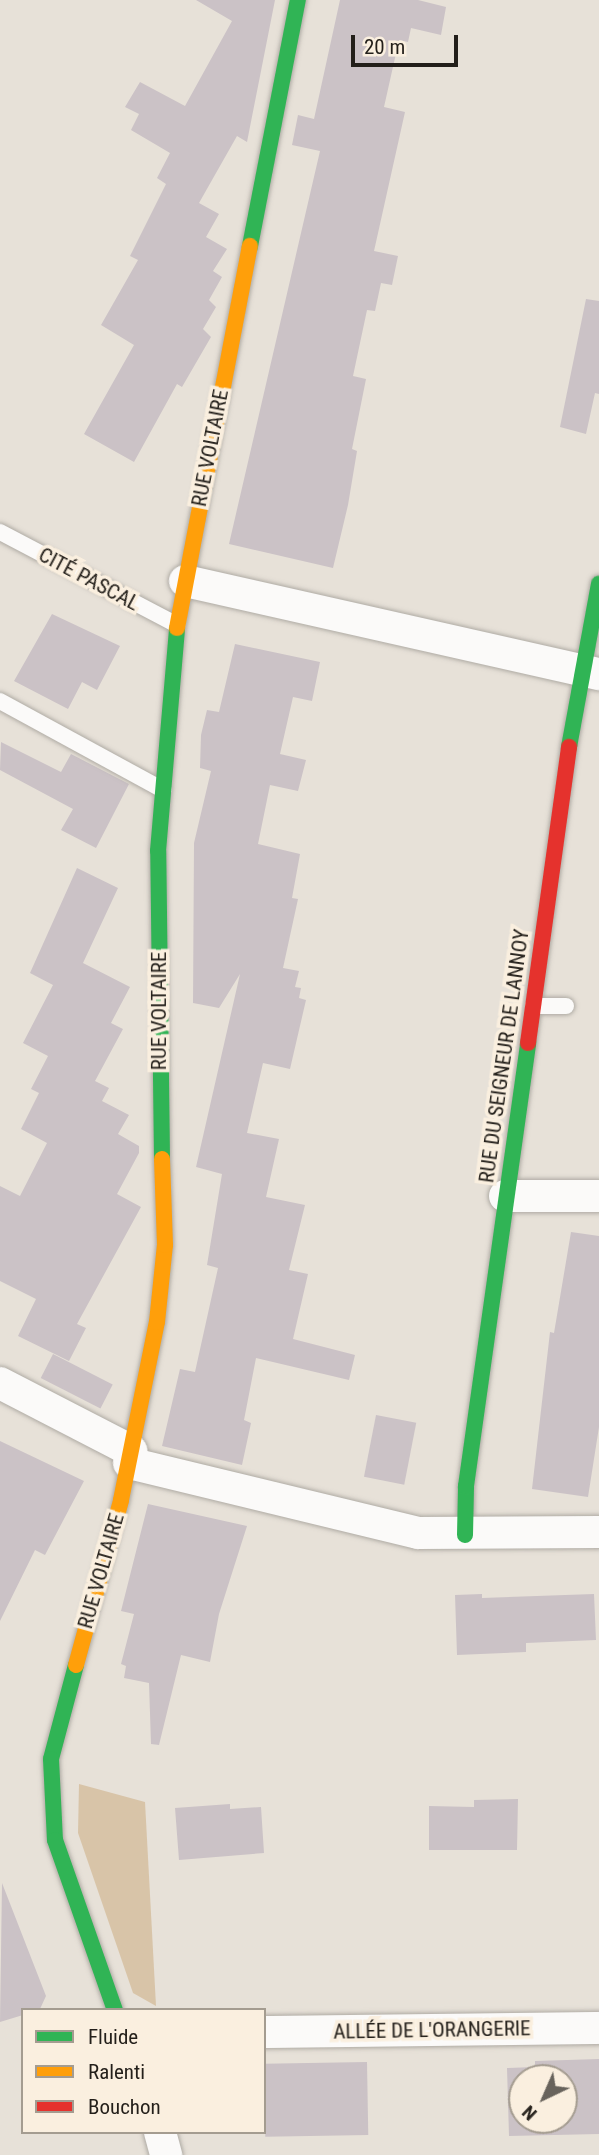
<!DOCTYPE html>
<html>
<head>
<meta charset="utf-8">
<style>
	body { margin:0 }
	#map { position:relative; width:599px; height:2155px; overflow:hidden; background:#e7e1d8; font-family:"Roboto Condensed",sans-serif }
	div>[style] { position:absolute }
	[style*='--x'] { left:calc(var(--x)*1px); top:calc(var(--y)*1px); width:calc(var(--w)*1px); rotate:calc(var(--a)*1deg) }
	.green>* { inset:0; background:#d8c4a8 }
	.building>* { inset:0; background:#cbc2c6; transform-origin:0 0 }
	.roads { filter:drop-shadow(0 0 2px #afaba4) drop-shadow(0 0 2px #afaba4) }
	.lane>* { height:16px; margin:-8px; padding:0 8px; transform-origin:8px; border-radius:8px; background:#fbfaf9 }
	.street>* { height:32px; margin:-16px; padding:0 16px; transform-origin:16px; border-radius:16px; background:#fbfaf9 }
	.fast>* { height:16px; margin:-8px; padding:0 8px; transform-origin:8px; border-radius:8px; background:#30b455 }
	.slow>* { height:16px; margin:-8px; padding:0 8px; transform-origin:8px; border-radius:8px; background:#ff9f0a }
	.jam>* { height:16px; margin:-8px; padding:0 8px; transform-origin:8px; border-radius:8px; background:#e5322d }
	span { translate:-50% -50%; white-space:nowrap; text-align:center; line-height:1.15; -webkit-text-stroke:7px #faefdf; paint-order:stroke }
	.street-label { font-size:21px; color:#231f1a }
	.legend { position:absolute; left:21px; top:2008px; width:245px; height:126px; box-sizing:border-box; background:#faefdf; border:2px solid #a49c90; margin:0; padding:9px 12px; list-style:none; font-size:21px; color:#231f1a }
	.legend li { display:flex; align-items:center; gap:14px; height:35px }
	.legend b { width:35px; border:2px solid #a49c90 }
	.north { position:absolute; left:508px; top:2064px; width:70px; height:70px; box-sizing:border-box; background:#faefdf; border:2px solid #a49c90; border-radius:50%; rotate:224deg; font-size:19px; font-weight:700; line-height:28px; text-align:center; color:#231f1a }
	.north::after { content:''; display:block; margin:auto; width:24px; height:32px; background:#68635c; clip-path:polygon(50% 0,100% 100%,50% 72%,0 100%) }
	.scale { position:absolute; left:351px; top:35px; width:107px; height:32px; box-sizing:border-box; border:4px solid #231f1a; border-top:0; padding-left:9px; font-size:21px; line-height:24px; white-space:nowrap; color:#231f1a; -webkit-text-stroke:5px #faefdf; paint-order:stroke }
</style>
</head>
<body>
<div id="map">
	<div class="green">
		<i style="clip-path:polygon(79px 1784px,145px 1802px,156px 2006px,133px 1993px,78px 1833px)"></i>
	</div>
	<div class="building">
		<i style="clip-path:polygon(196px 0,275px 0,247px 142px,237px 136px,199px 203px,219px 214px,206px 237px,227px 249px,213px 271px,222px 277px,209px 300px,216px 307px,203px 329px,211px 337px,182px 387px,177px 384px,134px 462px,84px 434px,134px 345px,101px 325px,138px 260px,130px 256px,166px 184px,157px 178px,170px 153px,131px 130px,139px 114px,125px 107px,140px 82px,185px 106px,232px 21px)"></i>
		<i style="clip-path:polygon(340px 0,418px 0,446px 7px,441px 35px,411px 28px,408px 42px,399px 40px,384px 107px,405px 112px,374px 251px,398px 256px,392px 285px,381px 283px,375px 311px,367px 310px,353px 376px,366px 379px,352px 449px,357px 451px,348px 505px,333px 568px,229px 544px,320px 151px,292px 145px,298px 115px,314px 119px)"></i>
		<i style="clip-path:polygon(586px 299px,599px 301px,599px 394px,595px 393px,586px 434px,560px 427px)"></i>
		<i style="clip-path:polygon(52px 614px,120px 646px,97px 690px,82px 682px,68px 709px,14px 681px)"></i>
		<i style="clip-path:polygon(235px 644px,320px 662px,312px 701px,293px 697px,280px 754px,306px 760px,298px 791px,270px 785px,258px 844px,300px 854px,292px 898px,298px 899px,283px 968px,299px 971px,295px 987px,301px 988px,299px 998px,306px 1000px,290px 1069px,263px 1063px,247px 1133px,279px 1139px,266px 1197px,305px 1205px,289px 1270px,308px 1274px,293px 1339px,355px 1355px,349px 1380px,256px 1358px,244px 1420px,251px 1423px,242px 1465px,162px 1446px,180px 1369px,195px 1372px,218px 1268px,207px 1265px,222px 1174px,196px 1167px,240px 974px,219px 1008px,193px 1003px,194px 843px,211px 771px,200px 768px,201px 735px,207px 710px,219px 712px)"></i>
		<i style="clip-path:polygon(1px 742px,61px 772px,71px 754px,129px 784px,96px 848px,61px 830px,73px 809px,0 770px)"></i>
		<i style="clip-path:polygon(77px 868px,118px 888px,83px 963px,130px 987px,111px 1023px,123px 1029px,95px 1081px,109px 1088px,102px 1101px,129px 1115px,118px 1134px,139px 1146px,139px 1153px,117px 1194px,141px 1207px,77px 1324px,86px 1328px,69px 1361px,18px 1336px,36px 1299px,0 1281px,0 1186px,20px 1196px,47px 1143px,21px 1129px,39px 1093px,31px 1089px,48px 1056px,23px 1043px,53px 985px,30px 973px)"></i>
		<i style="clip-path:polygon(571px 1232px,599px 1236px,599px 1427px,588px 1497px,532px 1489px,550px 1332px,554px 1333px)"></i>
		<i style="left:53px;top:1354px;width:67px;height:27px;rotate:27deg"></i>
		<i style="left:376px;top:1415px;width:41px;height:63px;rotate:11deg"></i>
		<i style="clip-path:polygon(0 1441px,84px 1481px,45px 1555px,35px 1550px,0 1621px)"></i>
		<i style="clip-path:polygon(148px 1504px,247px 1526px,219px 1614px,210px 1662px,181px 1655px,159px 1745px,151px 1744px,149px 1683px,124px 1678px,126px 1666px,121px 1664px,134px 1614px,121px 1611px)"></i>
		<i style="clip-path:polygon(482px 1594px,482px 1598px,594px 1594px,596px 1640px,526px 1643px,526px 1652px,457px 1655px,455px 1595px)"></i>
		<i style="clip-path:polygon(518px 1799px,517px 1850px,429px 1850px,429px 1806px,474px 1807px,474px 1800px)"></i>
		<i style="clip-path:polygon(230px 1804px,230px 1809px,261px 1807px,264px 1853px,179px 1860px,175px 1808px)"></i>
		<i style="clip-path:polygon(2px 1883px,46px 1996px,40px 2009px,23px 2010px,23px 2015px,0 2022px)"></i>
		<i style="clip-path:polygon(evenodd,599px 2059px,599px 2134px,509px 2136px,507px 2068px,535px 2067px,535px 2061px,599px 2059px,522px 2078px,564px 2078px,564px 2120px,522px 2120px,522px 2078px)"></i>
		<i style="left:367px;top:2062px;width:73px;height:103px;rotate:89deg"></i>
	</div>
	<div class="roads">
		<div class="lane">
			<i style="--x:0;--y:532;--w:200;--a:27.7"></i>
			<i style="--x:0;--y:701;--w:186;--a:28.6"></i>
			<i style="--x:533;--y:1006;--w:33;--a:0"></i>
		</div>
		<div class="street">
			<i style="--x:185;--y:581;--w:424;--a:12.7"></i>
			<i style="--x:505;--y:1196;--w:94;--a:0"></i>
			<i style="--x:0;--y:1383;--w:148;--a:27.3"></i>
			<i style="--x:129;--y:1463;--w:297;--a:13.6"></i>
			<i style="--x:418;--y:1533;--w:181;--a:-0.3"></i>
			<i style="--x:264;--y:2032;--w:335;--a:-0.7"></i>
			<i style="--x:160;--y:2132;--w:24;--a:75"></i>
		</div>
		<div class="fast">
			<i style="--x:250;--y:246;--w:251;--a:-79"></i>
			<i style="--x:569;--y:747;--w:166;--a:-79.6"></i>
			<i style="--x:162;--y:1159;--w:308;--a:-90.7"></i>
			<i style="--x:158;--y:851;--w:224;--a:-85.1"></i>
			<i style="--x:465;--y:1535;--w:49;--a:-88.8"></i>
			<i style="--x:466;--y:1486;--w:447;--a:-82"></i>
			<i style="--x:76;--y:1665;--w:97;--a:104.9"></i>
			<i style="--x:51;--y:1759;--w:81;--a:87.2"></i>
			<i style="--x:55;--y:1840;--w:180;--a:70.6"></i>
		</div>
		<div class="slow">
			<i style="--x:177;--y:628;--w:389;--a:-79.2"></i>
			<i style="--x:76;--y:1665;--w:171;--a:-74.7"></i>
			<i style="--x:121;--y:1500;--w:182;--a:-78.6"></i>
			<i style="--x:157;--y:1322;--w:77;--a:-84.1"></i>
			<i style="--x:165;--y:1245;--w:86;--a:-92"></i>
		</div>
		<div class="jam">
			<i style="--x:528;--y:1043;--w:299;--a:-82.1"></i>
		</div>
	</div>
	<div class="street-label">
		<span style="left:210px;top:448px;rotate:-79deg">RUE VOLTAIRE</span>
		<span style="left:89px;top:579px;rotate:28deg">CITÉ PASCAL</span>
		<span style="left:159px;top:1011px;rotate:-90deg">RUE VOLTAIRE</span>
		<span style="left:504px;top:1056px;rotate:-82deg">RUE DU SEIGNEUR DE LANNOY</span>
		<span style="left:101px;top:1571px;rotate:-74deg">RUE VOLTAIRE</span>
		<span style="left:432px;top:2030px;rotate:-1deg">ALLÉE DE L'ORANGERIE</span>
	</div>
	<ul class="legend">
	<li><b style="height:9px;background:#30b455"></b>Fluide</li>
	<li><b style="height:9px;background:#ff9f0a"></b>Ralenti</li>
	<li><b style="height:9px;background:#e5322d"></b>Bouchon</li>
	</ul>
	<div class="north">N</div>
	<div class="scale">20 m</div>
</div>
</body>
</html>
